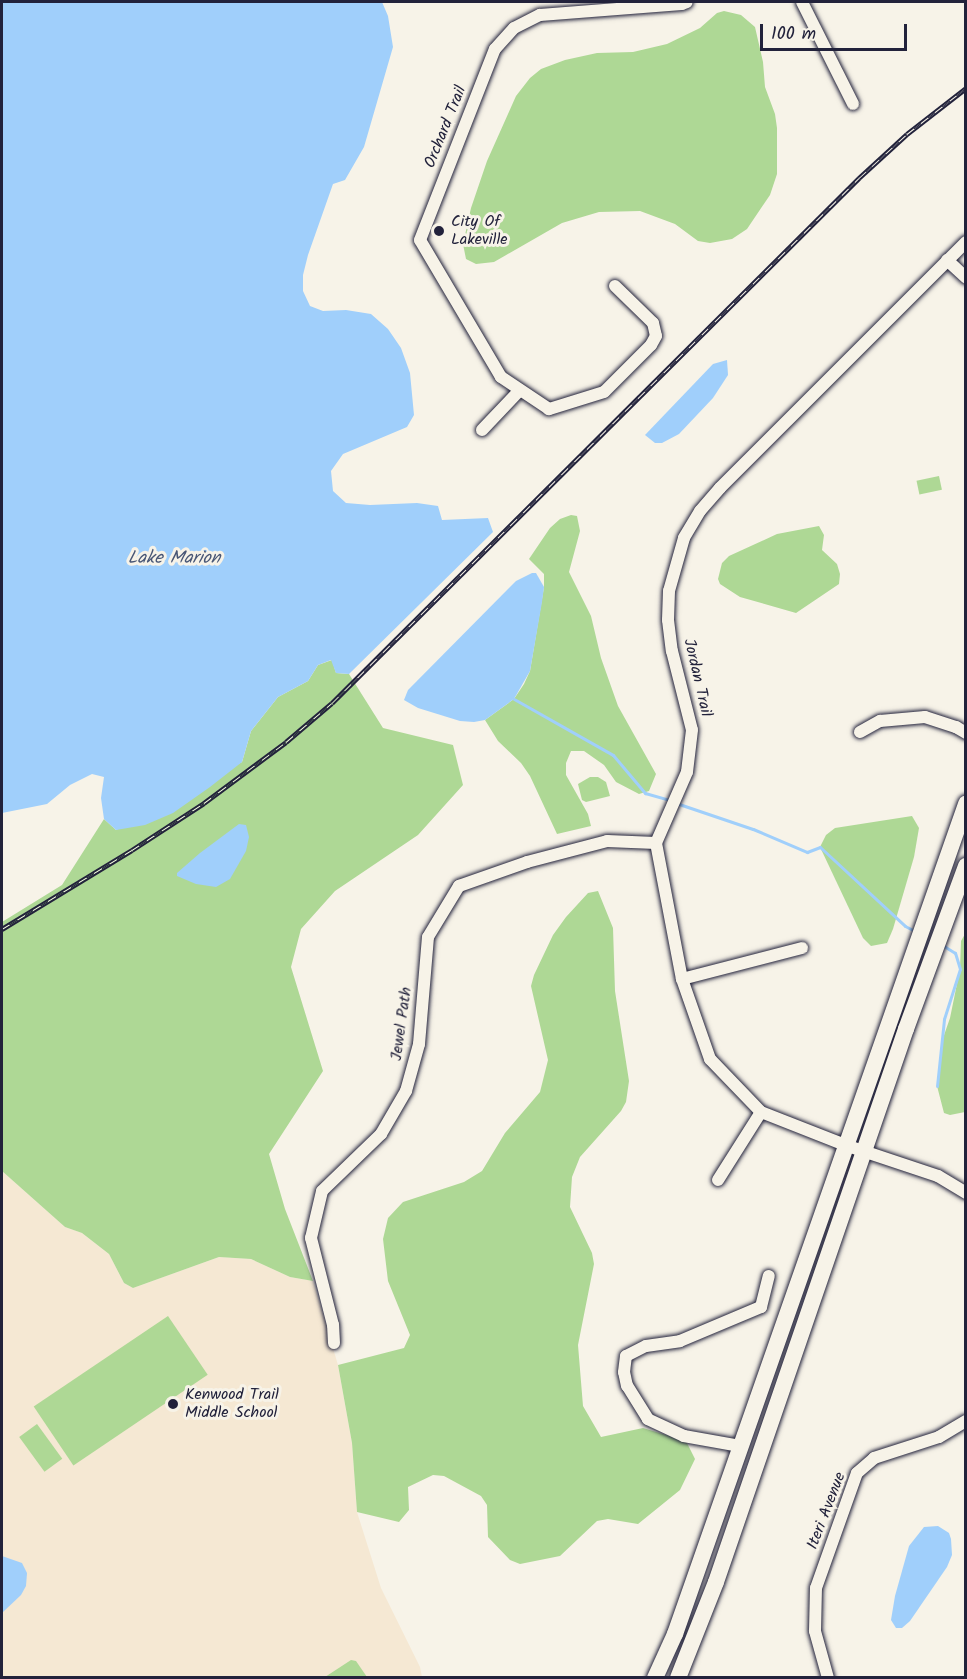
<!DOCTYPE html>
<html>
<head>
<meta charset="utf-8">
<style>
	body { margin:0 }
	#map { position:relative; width:967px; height:1679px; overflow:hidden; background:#f7f3e8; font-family:Kalam,sans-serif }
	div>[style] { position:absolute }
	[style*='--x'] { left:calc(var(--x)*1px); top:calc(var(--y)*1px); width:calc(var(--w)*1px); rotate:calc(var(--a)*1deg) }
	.built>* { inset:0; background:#f5e8d3 }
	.green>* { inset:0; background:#aed895; transform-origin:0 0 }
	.water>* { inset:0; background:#a0cffb }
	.stream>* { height:3px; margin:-1.5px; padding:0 1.5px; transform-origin:1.5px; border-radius:1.5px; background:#a0cffb }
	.roads { filter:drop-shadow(0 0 2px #22223b) drop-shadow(0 0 2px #22223b) }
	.minor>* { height:12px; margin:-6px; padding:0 6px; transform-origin:6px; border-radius:6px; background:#f7f3e8 }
	.major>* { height:16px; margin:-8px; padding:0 8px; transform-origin:8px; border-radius:8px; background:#f7f3e8 }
	.rail>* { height:5px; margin-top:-2.5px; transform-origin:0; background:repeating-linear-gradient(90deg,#f7f3e8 0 9px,#22223b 0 18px); box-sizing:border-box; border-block:2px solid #22223b }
	.dots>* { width:16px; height:16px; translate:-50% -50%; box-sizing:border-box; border:3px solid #f7f3e8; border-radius:50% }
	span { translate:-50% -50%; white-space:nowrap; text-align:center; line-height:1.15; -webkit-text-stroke:6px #f7f3e8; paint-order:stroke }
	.street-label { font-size:16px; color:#22223b }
	.poi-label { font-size:16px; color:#22223b }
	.left { translate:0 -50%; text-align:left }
	.water-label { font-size:18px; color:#485675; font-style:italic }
	.frame { position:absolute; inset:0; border:3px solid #22223b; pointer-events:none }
	.scale { position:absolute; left:760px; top:24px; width:147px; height:27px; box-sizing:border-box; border:3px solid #22223b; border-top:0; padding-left:8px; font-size:18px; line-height:21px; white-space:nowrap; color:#22223b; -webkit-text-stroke:4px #f7f3e8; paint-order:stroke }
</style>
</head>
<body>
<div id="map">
	<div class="built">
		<i style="clip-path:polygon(2px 1171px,65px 1227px,82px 1233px,109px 1254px,124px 1283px,133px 1288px,219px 1257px,251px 1259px,290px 1277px,313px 1281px,338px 1365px,352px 1443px,357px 1512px,381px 1588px,420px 1667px,422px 1677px,2px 1677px)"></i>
	</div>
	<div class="green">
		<i style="clip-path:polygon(724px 11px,741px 15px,755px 27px,763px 62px,765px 87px,775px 114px,777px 128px,777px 174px,770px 195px,747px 229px,732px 239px,710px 243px,698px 241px,675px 224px,640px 211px,599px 212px,562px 223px,494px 262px,476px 264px,466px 259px,463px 244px,471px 208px,487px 161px,516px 96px,530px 78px,541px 69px,565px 60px,597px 53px,633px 52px,667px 44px,700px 28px,717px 13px)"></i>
		<i style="left:939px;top:476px;width:14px;height:23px;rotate:78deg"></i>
		<i style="clip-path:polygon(571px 515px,577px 516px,580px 531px,569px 572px,591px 616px,601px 658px,618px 706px,656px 774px,649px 791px,639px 794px,616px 782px,604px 765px,584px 751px,571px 751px,566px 763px,566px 775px,588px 814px,591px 826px,557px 834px,530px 776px,521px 763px,498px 741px,485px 720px,514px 699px,524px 684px,530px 671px,544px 587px,544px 574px,529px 559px,550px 528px,560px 519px)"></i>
		<i style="clip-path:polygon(819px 526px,824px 535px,822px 550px,837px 564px,840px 574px,839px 584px,796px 613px,740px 597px,720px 584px,718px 579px,722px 563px,729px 556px,777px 534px)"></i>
		<i style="clip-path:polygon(332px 660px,336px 673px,349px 674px,383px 728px,453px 745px,463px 785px,418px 835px,335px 891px,301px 929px,291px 967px,323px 1071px,269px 1154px,285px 1209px,313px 1281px,290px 1277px,251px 1259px,219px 1257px,133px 1288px,124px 1283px,109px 1254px,82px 1233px,65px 1227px,2px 1171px,2px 922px,62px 885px,104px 819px,116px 830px,242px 762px,251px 731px,278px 697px,308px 681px,318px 665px)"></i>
		<i style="clip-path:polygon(590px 777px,598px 777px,606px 782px,610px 796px,586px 802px,582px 800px,578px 784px)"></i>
		<i style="clip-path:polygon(912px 816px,919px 828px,914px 857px,893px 929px,887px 943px,871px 946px,863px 938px,820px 847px,826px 835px,835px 828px)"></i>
		<i style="clip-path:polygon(598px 891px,613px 928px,615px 991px,629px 1081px,626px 1102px,621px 1111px,580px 1157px,572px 1177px,570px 1207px,592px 1253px,594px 1264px,578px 1345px,583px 1406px,601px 1437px,643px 1428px,686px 1441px,695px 1459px,680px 1490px,638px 1524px,608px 1519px,597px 1521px,560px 1556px,520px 1564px,510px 1560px,488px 1537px,487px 1505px,481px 1496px,444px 1476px,433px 1475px,408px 1487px,409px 1510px,399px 1522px,357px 1512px,352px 1443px,338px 1365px,404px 1348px,410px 1335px,388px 1281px,383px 1239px,388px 1218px,403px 1202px,464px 1182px,482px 1171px,505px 1133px,540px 1092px,548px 1060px,531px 986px,534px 975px,553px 935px,566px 917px,588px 893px)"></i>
		<i style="clip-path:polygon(965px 934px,965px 1112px,950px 1115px,944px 1113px,937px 1086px,942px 1041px,950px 1018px,960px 969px,961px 941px)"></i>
		<i style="left:168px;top:1316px;width:71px;height:162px;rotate:56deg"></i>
		<i style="left:37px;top:1424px;width:43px;height:22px;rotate:54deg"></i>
		<i style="clip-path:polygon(351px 1660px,356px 1661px,367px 1677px,325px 1677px)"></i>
	</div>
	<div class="water">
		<i style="clip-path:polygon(2px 2px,382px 2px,388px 16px,393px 47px,364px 147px,345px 180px,333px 184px,308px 255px,303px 275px,303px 291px,310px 306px,323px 311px,346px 310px,371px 314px,388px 329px,401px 348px,410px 373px,414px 415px,407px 427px,343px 454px,331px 471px,333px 491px,346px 503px,370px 505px,417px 503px,438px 506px,442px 520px,488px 518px,493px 532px,349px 674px,336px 673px,331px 660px,318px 665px,308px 681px,278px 697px,251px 731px,242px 762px,210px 787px,173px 813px,145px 825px,116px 830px,104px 819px,101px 798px,104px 777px,92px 774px,70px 785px,47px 804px,2px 813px)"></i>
		<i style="clip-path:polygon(727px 360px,728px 375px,713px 398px,679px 434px,662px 443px,655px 443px,645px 435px,713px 364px)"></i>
		<i style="clip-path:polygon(532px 573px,536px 573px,544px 587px,542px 602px,530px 671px,514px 699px,485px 720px,474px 722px,460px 721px,418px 708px,404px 700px,408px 690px,516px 581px)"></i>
		<i style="clip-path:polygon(239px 824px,246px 825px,249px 837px,246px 851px,230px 879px,216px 887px,196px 884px,177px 876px,177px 873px,200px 853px)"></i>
		<i style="clip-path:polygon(938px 1526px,949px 1533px,951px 1539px,952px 1555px,947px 1567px,910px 1621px,902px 1628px,896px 1628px,891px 1620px,895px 1596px,909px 1546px,924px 1527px)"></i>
		<i style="clip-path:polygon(2px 1556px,22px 1563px,27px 1573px,26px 1586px,21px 1595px,2px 1613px)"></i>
	</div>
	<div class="stream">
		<i style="--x:514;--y:699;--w:114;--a:29.5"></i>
		<i style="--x:613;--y:755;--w:50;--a:49.9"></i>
		<i style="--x:645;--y:793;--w:26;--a:16"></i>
		<i style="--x:676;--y:803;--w:81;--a:18.7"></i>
		<i style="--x:753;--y:829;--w:59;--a:23.1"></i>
		<i style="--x:807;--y:852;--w:14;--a:-21"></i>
		<i style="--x:820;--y:847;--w:116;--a:42.9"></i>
		<i style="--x:905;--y:926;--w:11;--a:27"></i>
		<i style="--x:937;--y:1086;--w:67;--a:-84"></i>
		<i style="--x:944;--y:1019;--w:52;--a:-72.3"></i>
		<i style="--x:960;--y:969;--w:17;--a:-107"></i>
		<i style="--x:955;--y:953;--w:15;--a:-148"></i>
	</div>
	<div class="roads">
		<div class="minor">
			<i style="--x:802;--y:2;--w:114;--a:63.4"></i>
			<i style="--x:966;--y:242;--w:348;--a:135"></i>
			<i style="--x:720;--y:488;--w:30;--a:131"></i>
			<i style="--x:700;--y:511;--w:31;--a:121"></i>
			<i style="--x:684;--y:538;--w:55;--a:105.8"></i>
			<i style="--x:669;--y:591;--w:29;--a:92"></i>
			<i style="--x:668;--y:620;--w:31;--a:83"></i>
			<i style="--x:672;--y:651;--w:81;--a:75.8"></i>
			<i style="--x:692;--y:730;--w:42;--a:96.8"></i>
			<i style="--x:687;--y:772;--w:77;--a:113.6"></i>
			<i style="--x:656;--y:843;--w:138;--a:79.2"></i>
			<i style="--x:682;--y:979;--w:85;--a:70.7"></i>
			<i style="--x:710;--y:1059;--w:74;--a:46.1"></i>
			<i style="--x:761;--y:1112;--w:90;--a:21.4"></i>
			<i style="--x:845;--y:1145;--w:98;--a:18.4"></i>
			<i style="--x:938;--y:1176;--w:33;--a:31"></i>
			<i style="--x:947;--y:260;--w:26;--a:43"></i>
			<i style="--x:615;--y:286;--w:53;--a:44.2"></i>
			<i style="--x:653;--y:323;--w:13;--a:77"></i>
			<i style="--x:656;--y:336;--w:10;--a:119"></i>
			<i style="--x:651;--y:345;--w:66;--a:135"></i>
			<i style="--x:604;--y:392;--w:58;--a:162.8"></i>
			<i style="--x:549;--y:409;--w:58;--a:-146.3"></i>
			<i style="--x:501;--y:377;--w:159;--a:-120.6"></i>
			<i style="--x:420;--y:240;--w:205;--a:-68.6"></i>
			<i style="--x:495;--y:49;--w:28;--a:-48"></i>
			<i style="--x:514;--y:28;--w:29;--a:-27"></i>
			<i style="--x:540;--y:15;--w:142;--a:-4.4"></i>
			<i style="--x:682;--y:4;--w:5;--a:-22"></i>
			<i style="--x:482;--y:430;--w:55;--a:-46.5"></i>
			<i style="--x:860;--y:732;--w:23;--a:-29"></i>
			<i style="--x:880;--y:721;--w:45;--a:-5.1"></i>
			<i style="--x:925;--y:717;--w:33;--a:18"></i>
			<i style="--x:956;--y:727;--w:12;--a:31"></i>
			<i style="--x:682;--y:979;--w:124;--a:-14.5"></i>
			<i style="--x:718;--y:1180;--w:80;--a:-57.7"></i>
			<i style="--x:334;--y:1343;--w:18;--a:-93"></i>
			<i style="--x:333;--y:1325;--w:90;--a:-104.2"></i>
			<i style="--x:311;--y:1238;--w:48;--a:-76.8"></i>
			<i style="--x:322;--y:1191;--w:82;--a:-44"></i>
			<i style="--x:381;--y:1134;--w:50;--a:-59.8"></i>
			<i style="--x:406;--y:1091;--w:49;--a:-74.5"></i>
			<i style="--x:419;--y:1044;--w:107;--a:-85.2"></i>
			<i style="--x:428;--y:937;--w:60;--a:-58.7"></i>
			<i style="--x:459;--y:886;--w:72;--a:-19.4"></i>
			<i style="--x:527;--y:862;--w:83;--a:-14.7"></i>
			<i style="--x:607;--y:841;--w:49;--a:2.3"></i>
			<i style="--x:740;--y:1446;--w:57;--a:-169.9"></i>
			<i style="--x:684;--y:1436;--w:40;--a:-155"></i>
			<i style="--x:648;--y:1419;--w:39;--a:-122"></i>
			<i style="--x:627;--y:1386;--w:14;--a:-102"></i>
			<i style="--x:624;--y:1372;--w:16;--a:-83"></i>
			<i style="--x:626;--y:1356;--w:22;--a:-27"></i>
			<i style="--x:646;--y:1346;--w:34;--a:-8"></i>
			<i style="--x:680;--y:1341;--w:88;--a:-22.8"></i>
			<i style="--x:761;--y:1307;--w:32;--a:-76"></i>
			<i style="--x:828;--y:1678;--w:49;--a:-105.5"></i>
			<i style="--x:815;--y:1631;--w:43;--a:-88.7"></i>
			<i style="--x:816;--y:1588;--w:122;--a:-70.4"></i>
			<i style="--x:857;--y:1473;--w:23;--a:-41"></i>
			<i style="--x:874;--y:1458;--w:68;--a:-17.9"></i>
			<i style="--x:939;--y:1437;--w:31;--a:-31"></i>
		</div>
		<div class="major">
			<i style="--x:655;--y:1678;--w:48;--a:-65.6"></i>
			<i style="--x:675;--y:1634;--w:880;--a:-70.68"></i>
			<i style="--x:678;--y:1678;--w:103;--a:-68.4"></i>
			<i style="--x:716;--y:1582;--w:585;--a:-71.04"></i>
			<i style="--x:906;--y:1029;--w:174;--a:-69.8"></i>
		</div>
	</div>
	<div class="rail">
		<i style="--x:2;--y:929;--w:152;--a:-31.3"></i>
		<i style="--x:132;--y:850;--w:86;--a:-33.1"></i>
		<i style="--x:204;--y:803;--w:102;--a:-36.6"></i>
		<i style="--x:286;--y:742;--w:60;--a:-40.3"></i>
		<i style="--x:332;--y:703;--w:744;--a:-44.89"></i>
		<i style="--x:859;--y:178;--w:65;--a:-42.5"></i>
		<i style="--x:907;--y:134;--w:75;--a:-37.9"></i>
	</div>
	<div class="dots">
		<i style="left:439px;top:231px;background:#22223b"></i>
		<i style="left:173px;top:1404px;background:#22223b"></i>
	</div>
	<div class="street-label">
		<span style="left:446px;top:127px;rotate:-68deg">Orchard Trail</span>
		<span style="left:697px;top:678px;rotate:77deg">Jordan Trail</span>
		<span style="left:402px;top:1024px;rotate:-82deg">Jewel Path</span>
		<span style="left:827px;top:1511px;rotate:-69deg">Iteri Avenue</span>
	</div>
	<div class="poi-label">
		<span class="left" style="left:451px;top:231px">City Of<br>Lakeville</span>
		<span class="left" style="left:185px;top:1404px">Kenwood Trail<br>Middle School</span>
	</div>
	<div class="water-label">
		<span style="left:174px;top:559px">Lake Marion</span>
	</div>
	<div class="frame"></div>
	<div class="scale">100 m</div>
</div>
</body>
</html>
